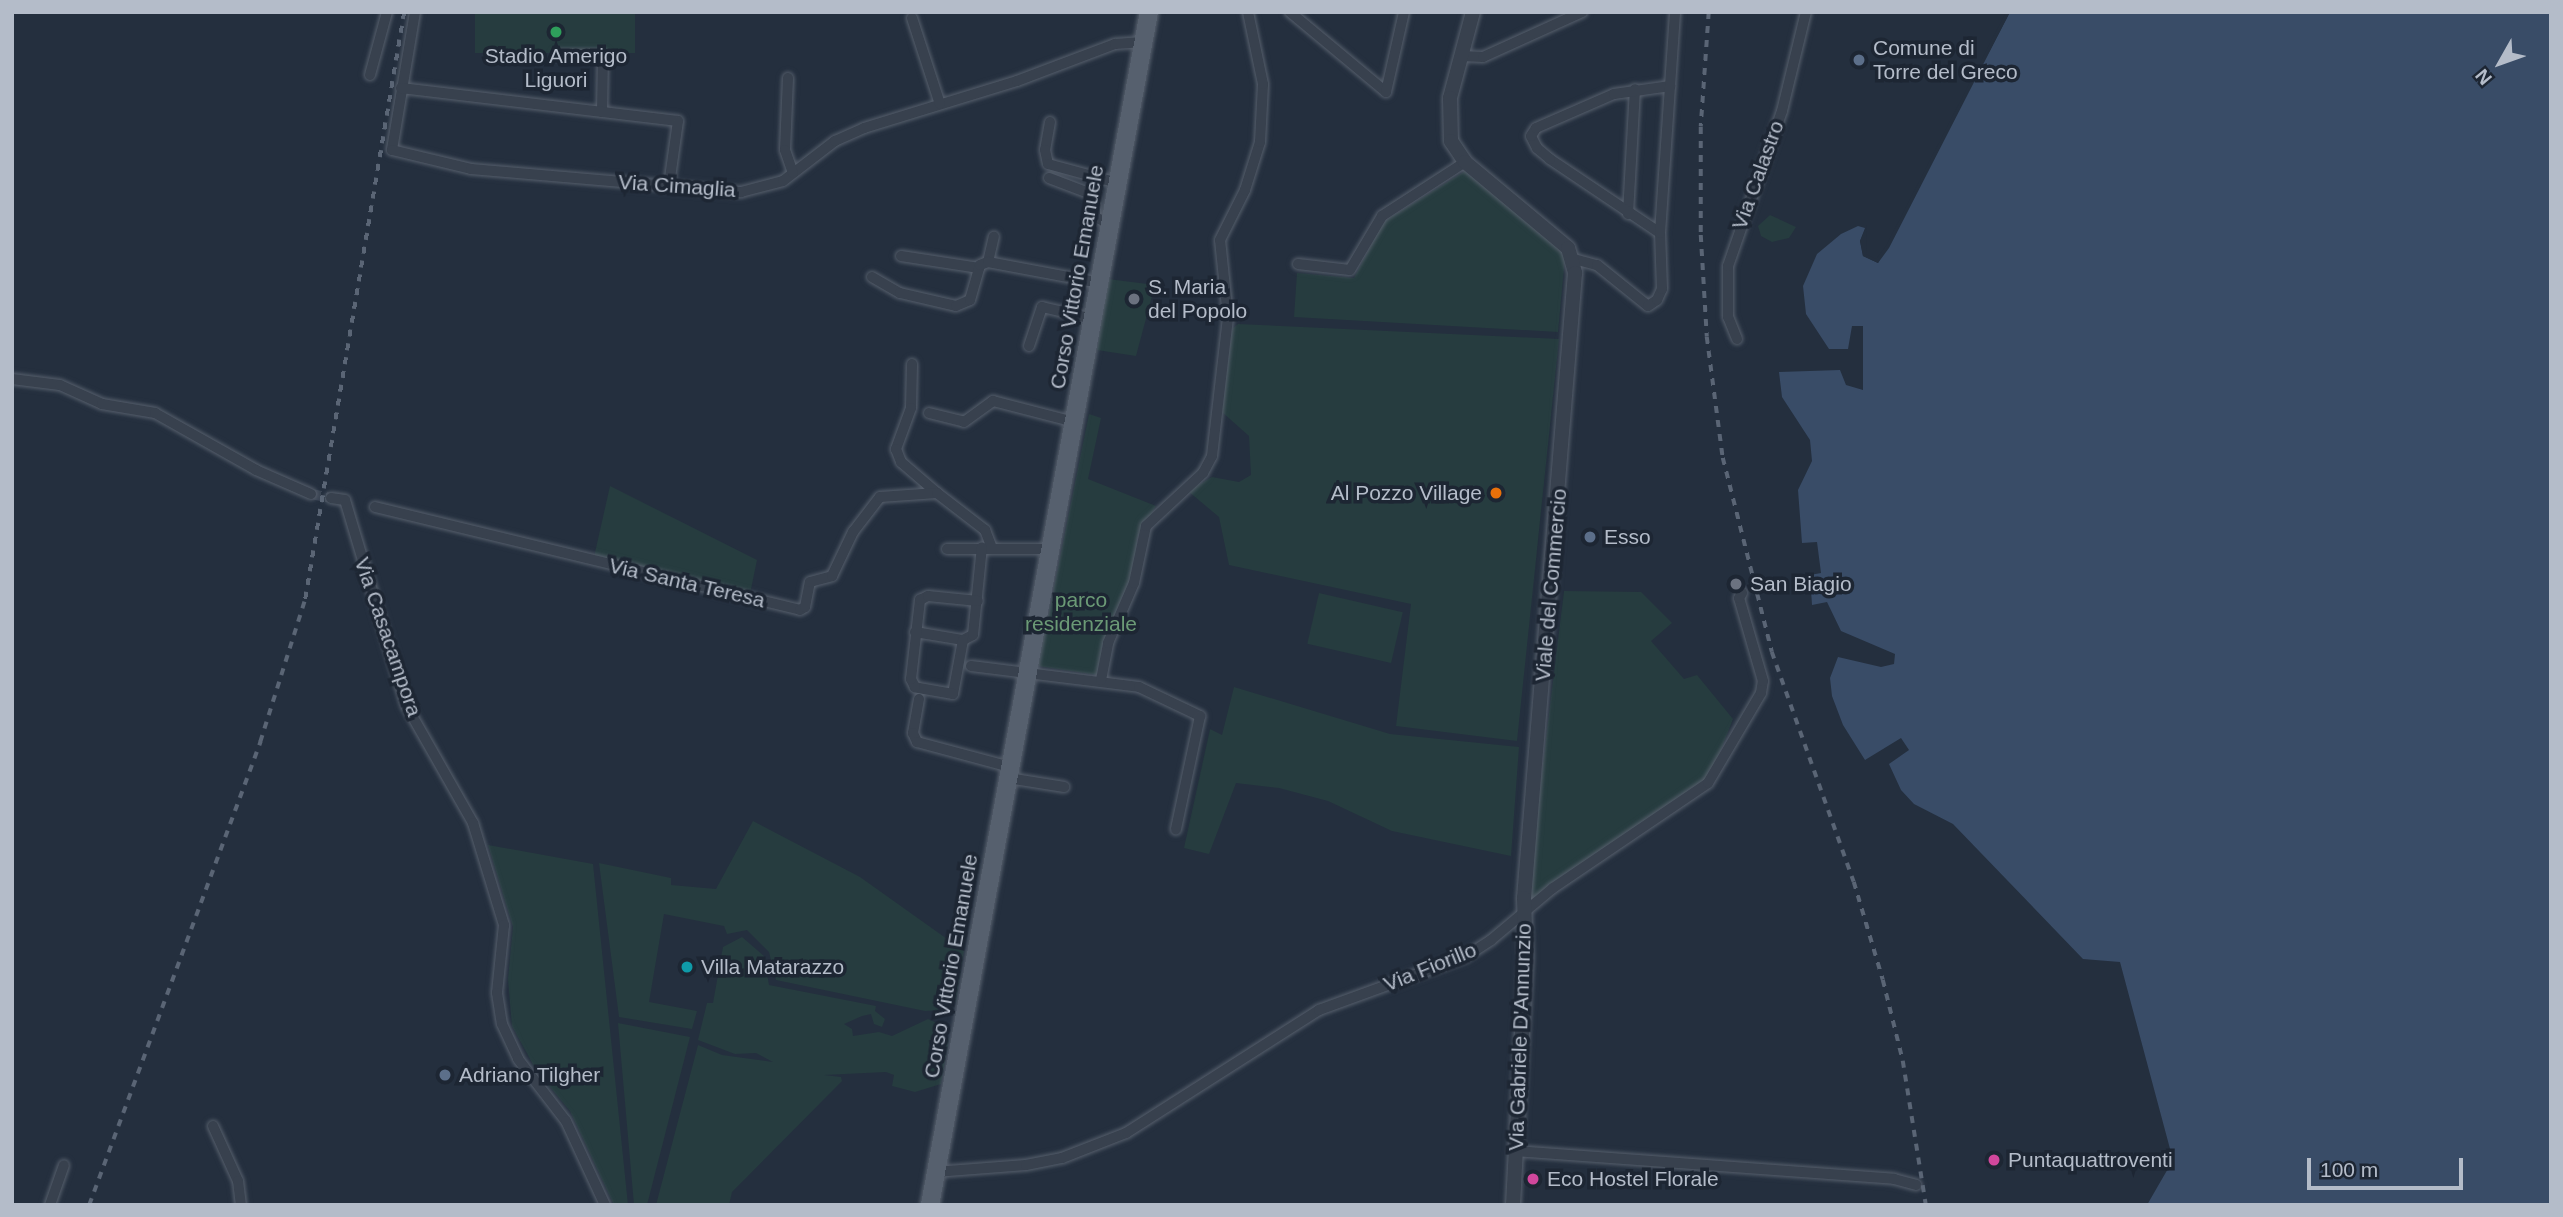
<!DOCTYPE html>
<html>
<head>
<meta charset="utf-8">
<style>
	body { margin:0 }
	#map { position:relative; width:2563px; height:1217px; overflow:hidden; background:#242f3e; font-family:Arial,sans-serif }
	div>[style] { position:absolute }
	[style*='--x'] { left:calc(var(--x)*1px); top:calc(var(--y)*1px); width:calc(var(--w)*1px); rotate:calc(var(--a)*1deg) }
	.green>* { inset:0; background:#263c3f; transform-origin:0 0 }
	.water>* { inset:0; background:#394c67 }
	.pier>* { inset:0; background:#242f3e }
	.minor-tunnel>* { height:10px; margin-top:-5px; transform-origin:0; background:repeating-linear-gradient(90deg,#3a4453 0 10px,transparent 0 15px) }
	.roads { filter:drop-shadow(0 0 2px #565f6c) drop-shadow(0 0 2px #565f6c) }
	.minor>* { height:10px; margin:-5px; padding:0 5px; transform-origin:5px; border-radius:5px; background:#38414e }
	.tertiary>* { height:14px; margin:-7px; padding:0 7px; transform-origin:7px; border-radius:7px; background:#38414e }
	.primary>* { height:18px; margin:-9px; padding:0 9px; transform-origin:9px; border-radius:9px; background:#56606e }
	.rail>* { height:3.5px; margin-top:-1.75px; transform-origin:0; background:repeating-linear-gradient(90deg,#5a6575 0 7px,transparent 0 14px) }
	.dots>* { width:19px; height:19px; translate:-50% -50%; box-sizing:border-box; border:4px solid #1d2633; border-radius:50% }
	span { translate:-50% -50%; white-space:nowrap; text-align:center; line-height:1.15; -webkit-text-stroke:7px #1d2633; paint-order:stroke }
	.poi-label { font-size:21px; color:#b4bcc9 }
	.left { translate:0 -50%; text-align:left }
	.right { translate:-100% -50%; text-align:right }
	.street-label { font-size:21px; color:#b4bcc9 }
	.park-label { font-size:21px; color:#6b9a76 }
	.frame { position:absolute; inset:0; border:14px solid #b4bcc9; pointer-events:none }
	.north { position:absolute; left:2465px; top:28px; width:70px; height:70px; -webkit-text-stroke:5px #1d2633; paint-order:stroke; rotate:230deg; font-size:19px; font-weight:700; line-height:28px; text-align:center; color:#b4bcc9 }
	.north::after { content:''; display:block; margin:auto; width:24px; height:32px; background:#b4bcc9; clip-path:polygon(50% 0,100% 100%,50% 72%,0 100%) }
	.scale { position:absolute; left:2307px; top:1158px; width:156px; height:32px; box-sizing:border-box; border:4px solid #b4bcc9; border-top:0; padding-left:9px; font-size:21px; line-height:24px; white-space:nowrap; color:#b4bcc9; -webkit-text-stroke:5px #1d2633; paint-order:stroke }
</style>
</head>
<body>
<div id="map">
	<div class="green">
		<i style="left:475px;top:12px;width:160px;height:41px"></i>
		<i style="clip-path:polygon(1465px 171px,1557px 244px,1565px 257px,1558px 332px,1294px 317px,1297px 273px,1354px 278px,1383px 222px)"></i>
		<i style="clip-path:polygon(1770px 215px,1796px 227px,1789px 238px,1772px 242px,1761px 236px,1758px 226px)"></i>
		<i style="clip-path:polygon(1108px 279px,1155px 285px,1136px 356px,1097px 350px)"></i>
		<i style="clip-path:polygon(1238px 324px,1559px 339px,1517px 741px,1396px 726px,1411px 604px,1229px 565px,1219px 517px,1188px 491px,1212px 477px,1239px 482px,1251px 475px,1249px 436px,1222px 412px,1232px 329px)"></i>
		<i style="clip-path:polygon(1089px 414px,1101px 418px,1088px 479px,1156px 506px,1138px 536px,1132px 581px,1097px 675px,1038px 666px)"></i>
		<i style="clip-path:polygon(610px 486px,757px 560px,750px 594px,594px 557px)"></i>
		<i style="clip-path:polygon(1564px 591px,1641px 592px,1672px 623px,1651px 641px,1684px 679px,1697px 675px,1733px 719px,1708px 783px,1525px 911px)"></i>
		<i style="left:1319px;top:593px;width:86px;height:52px;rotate:13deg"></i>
		<i style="clip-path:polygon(1234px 687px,1390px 734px,1519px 747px,1511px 856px,1392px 831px,1328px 801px,1279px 788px,1236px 783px,1209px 854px,1184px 848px,1210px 729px,1222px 735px)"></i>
		<i style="clip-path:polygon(753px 821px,860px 877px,964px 951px,956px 1002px,944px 1000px,941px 1010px,925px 1011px,776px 980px,769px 952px,747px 930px,727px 934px,724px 926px,664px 914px,649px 1002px,697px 1011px,692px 1029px,619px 1017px,599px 863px,671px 878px,671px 885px,716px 889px)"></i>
		<i style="clip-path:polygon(488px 845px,593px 864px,628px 1205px,614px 1205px,570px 1111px,536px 1070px,512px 1026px,508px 979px,513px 927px)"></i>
		<i style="clip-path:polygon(742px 937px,764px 956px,769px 985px,876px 1006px,875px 1011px,885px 1019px,882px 1027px,874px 1024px,871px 1014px,862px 1016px,844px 1024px,852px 1029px,853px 1036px,879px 1032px,892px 1036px,928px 1019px,939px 1024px,937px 1035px,949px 1038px,941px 1084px,915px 1092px,892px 1086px,894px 1075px,886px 1072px,824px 1075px,841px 1077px,842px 1081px,732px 1192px,729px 1205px,656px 1205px,698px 1045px,722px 1055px,773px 1062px,756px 1053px,735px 1054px,698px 1040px,707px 1003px,713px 1003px,723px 947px)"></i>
		<i style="clip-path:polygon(618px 1023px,690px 1037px,647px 1205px,634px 1205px)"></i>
	</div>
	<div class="water">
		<i style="clip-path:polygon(2010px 12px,2551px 12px,2551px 1205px,2147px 1205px,2173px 1160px,2120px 962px,2083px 959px,1953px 824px,1914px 804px,1901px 790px,1889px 764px,1909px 750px,1901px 738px,1865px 760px,1843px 725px,1832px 696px,1830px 678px,1838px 657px,1881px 667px,1894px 664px,1895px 654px,1841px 631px,1827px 602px,1812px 605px,1810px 575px,1821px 573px,1817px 542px,1802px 543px,1798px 490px,1812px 461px,1810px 440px,1782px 397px,1779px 372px,1840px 370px,1846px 385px,1863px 390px,1863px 326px,1852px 326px,1848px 349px,1829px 349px,1806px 314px,1803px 286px,1817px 254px,1841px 234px,1858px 226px,1865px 228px,1860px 241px,1863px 256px,1878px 263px)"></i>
	</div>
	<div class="pier">
		<i style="clip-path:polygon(2006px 12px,2010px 12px,1889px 248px,1878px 263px,1863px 256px,1860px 241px,1867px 225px,1866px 254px,1876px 259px,1886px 246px)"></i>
	</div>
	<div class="minor-tunnel">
		<i style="--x:311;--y:494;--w:20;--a:11"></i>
	</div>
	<div class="roads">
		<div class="minor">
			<i style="--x:415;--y:12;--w:140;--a:99.5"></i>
			<i style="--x:392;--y:150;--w:81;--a:13.5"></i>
			<i style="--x:471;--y:169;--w:271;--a:4.9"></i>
			<i style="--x:741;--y:192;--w:43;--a:-14.7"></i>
			<i style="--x:783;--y:181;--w:66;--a:-37.6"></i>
			<i style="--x:835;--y:141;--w:32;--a:-24"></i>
			<i style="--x:864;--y:128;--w:160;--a:-17.1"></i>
			<i style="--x:1017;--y:81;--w:105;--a:-20.7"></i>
			<i style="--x:1115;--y:44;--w:28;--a:-4"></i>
			<i style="--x:1290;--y:12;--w:125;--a:39.8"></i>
			<i style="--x:1386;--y:92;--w:82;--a:-77.3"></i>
			<i style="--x:912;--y:18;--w:90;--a:72"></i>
			<i style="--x:558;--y:55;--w:45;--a:0"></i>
			<i style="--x:603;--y:55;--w:57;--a:91"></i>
			<i style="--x:1462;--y:56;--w:21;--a:3"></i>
			<i style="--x:1483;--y:57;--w:109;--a:-24.4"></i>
			<i style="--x:370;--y:75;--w:65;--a:-74.9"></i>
			<i style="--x:788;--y:78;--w:72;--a:92.4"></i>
			<i style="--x:785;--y:150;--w:24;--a:71"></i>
			<i style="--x:401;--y:88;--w:279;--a:6.8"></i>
			<i style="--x:678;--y:121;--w:65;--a:98"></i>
			<i style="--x:1050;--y:122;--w:28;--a:100"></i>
			<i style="--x:1045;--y:150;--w:14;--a:78"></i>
			<i style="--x:1048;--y:164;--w:73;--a:15.2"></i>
			<i style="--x:1049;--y:178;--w:48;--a:20.7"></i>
			<i style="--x:1094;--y:195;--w:22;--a:87"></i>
			<i style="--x:1095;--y:217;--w:17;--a:25"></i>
			<i style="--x:1628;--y:214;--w:125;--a:-86.8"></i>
			<i style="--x:1660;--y:233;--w:133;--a:-146.1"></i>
			<i style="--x:1550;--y:159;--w:17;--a:-140"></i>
			<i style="--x:1537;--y:148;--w:13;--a:-117"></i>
			<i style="--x:1531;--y:136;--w:9;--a:-58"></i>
			<i style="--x:1536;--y:128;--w:85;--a:-23.6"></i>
			<i style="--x:1614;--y:94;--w:57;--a:-8.1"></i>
			<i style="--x:901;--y:256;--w:79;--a:8.7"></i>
			<i style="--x:1574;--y:259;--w:24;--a:15"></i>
			<i style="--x:1597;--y:265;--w:65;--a:38.8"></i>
			<i style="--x:1648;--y:306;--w:11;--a:-34"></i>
			<i style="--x:1657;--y:300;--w:12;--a:-66"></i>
			<i style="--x:1662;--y:289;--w:56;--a:-92"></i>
			<i style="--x:1660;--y:233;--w:222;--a:-86.1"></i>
			<i style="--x:988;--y:262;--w:26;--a:-77"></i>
			<i style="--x:1298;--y:264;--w:52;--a:6.6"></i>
			<i style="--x:1350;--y:270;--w:63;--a:-59.3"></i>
			<i style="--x:1382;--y:216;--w:99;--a:-33"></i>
			<i style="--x:872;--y:277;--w:32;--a:30"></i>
			<i style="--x:900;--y:293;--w:57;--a:13.1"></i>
			<i style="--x:956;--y:306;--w:15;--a:-23"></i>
			<i style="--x:970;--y:300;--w:36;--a:-74"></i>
			<i style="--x:980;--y:265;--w:9;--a:-21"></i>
			<i style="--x:988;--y:262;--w:114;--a:10.6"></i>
			<i style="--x:1737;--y:339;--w:24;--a:-112"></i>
			<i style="--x:1728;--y:317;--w:51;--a:-90"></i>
			<i style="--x:1728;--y:266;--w:164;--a:-70.8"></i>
			<i style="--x:1782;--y:111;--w:102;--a:-76.4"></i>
			<i style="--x:1029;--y:346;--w:41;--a:-71.6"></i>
			<i style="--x:1042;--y:307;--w:52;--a:13.2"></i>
			<i style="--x:912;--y:364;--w:44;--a:91.3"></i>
			<i style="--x:911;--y:408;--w:44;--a:110.1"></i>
			<i style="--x:896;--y:449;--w:14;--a:69"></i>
			<i style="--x:901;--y:462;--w:48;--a:40.7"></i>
			<i style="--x:12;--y:379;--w:48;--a:7.1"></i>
			<i style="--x:60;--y:385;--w:46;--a:24.3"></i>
			<i style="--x:102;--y:404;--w:54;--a:9.6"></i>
			<i style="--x:155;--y:413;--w:116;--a:29.4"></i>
			<i style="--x:256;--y:470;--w:60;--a:23.6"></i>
			<i style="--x:929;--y:413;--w:36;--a:14"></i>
			<i style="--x:964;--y:422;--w:36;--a:-36"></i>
			<i style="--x:993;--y:401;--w:84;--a:14.5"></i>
			<i style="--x:331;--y:498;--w:14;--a:8"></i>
			<i style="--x:345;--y:500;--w:214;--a:73.4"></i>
			<i style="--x:406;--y:705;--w:136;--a:60.4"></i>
			<i style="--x:473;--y:823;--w:107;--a:73.1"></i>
			<i style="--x:504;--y:925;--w:68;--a:95.9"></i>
			<i style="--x:497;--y:993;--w:31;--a:81"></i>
			<i style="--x:502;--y:1024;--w:38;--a:65"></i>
			<i style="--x:518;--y:1059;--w:78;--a:52.3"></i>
			<i style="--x:566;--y:1121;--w:93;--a:65.1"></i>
			<i style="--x:375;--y:507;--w:437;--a:13.6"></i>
			<i style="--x:800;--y:610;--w:6;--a:-31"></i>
			<i style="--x:805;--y:607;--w:25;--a:-79"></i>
			<i style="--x:810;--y:582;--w:23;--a:-15"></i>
			<i style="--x:832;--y:576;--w:49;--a:-64.5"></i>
			<i style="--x:853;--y:532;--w:44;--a:-52.4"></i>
			<i style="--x:880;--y:497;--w:57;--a:-4"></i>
			<i style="--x:937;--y:493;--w:61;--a:37.6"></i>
			<i style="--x:985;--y:530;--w:17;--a:69"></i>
			<i style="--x:947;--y:549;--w:104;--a:0"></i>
			<i style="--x:915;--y:632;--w:49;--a:9.5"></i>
			<i style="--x:963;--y:640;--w:11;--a:-27"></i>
			<i style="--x:973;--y:635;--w:88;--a:-84.2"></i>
			<i style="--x:963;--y:640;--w:55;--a:100.5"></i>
			<i style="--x:953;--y:694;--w:39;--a:-170"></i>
			<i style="--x:915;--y:687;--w:9;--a:-117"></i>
			<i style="--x:911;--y:679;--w:80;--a:-83.5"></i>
			<i style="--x:920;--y:600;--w:9;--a:-27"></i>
			<i style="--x:928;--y:596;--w:50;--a:5.7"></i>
			<i style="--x:971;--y:666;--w:169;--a:7.1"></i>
			<i style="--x:1139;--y:687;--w:68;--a:25.4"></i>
			<i style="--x:1200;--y:716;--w:116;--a:102"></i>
			<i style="--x:1101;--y:680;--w:38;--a:-79"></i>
			<i style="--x:1108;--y:643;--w:65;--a:-66.6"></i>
			<i style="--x:1134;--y:583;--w:58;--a:-78.1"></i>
			<i style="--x:1146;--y:526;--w:78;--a:-42.9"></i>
			<i style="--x:1203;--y:473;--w:19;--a:-62"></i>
			<i style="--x:1212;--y:456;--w:140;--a:-83.4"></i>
			<i style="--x:1228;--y:317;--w:77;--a:-95.9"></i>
			<i style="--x:1220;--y:240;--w:56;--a:-63.4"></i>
			<i style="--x:1245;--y:190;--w:50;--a:-72.6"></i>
			<i style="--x:1260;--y:142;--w:58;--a:-87"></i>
			<i style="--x:1263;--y:84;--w:74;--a:-101.8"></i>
			<i style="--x:919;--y:699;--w:35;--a:100"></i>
			<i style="--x:913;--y:733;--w:10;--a:66"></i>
			<i style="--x:917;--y:742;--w:96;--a:15"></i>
			<i style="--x:1008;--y:778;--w:57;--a:9.1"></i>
			<i style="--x:213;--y:1126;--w:60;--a:65.6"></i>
			<i style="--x:238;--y:1181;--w:24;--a:83"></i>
			<i style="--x:1515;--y:1151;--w:380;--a:4.2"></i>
			<i style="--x:1894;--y:1179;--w:23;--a:15"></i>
			<i style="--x:935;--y:1172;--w:91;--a:-4.4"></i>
			<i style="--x:1026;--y:1165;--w:37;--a:-11"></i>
			<i style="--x:1062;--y:1158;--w:69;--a:-21.3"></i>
			<i style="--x:1126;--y:1133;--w:229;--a:-32.5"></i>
			<i style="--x:1319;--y:1010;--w:155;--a:-20"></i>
			<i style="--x:1465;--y:957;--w:31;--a:-33"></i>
			<i style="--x:1491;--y:940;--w:81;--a:-40"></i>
			<i style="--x:1553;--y:888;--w:187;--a:-34.1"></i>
			<i style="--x:1708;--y:783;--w:104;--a:-59.5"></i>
			<i style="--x:1761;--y:693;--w:12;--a:-81"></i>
			<i style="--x:1763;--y:681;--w:86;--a:-106.1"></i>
			<i style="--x:1739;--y:598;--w:6;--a:-59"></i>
			<i style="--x:50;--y:1205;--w:42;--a:-70.7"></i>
		</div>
		<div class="tertiary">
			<i style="--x:1473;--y:12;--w:89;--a:105"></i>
			<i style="--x:1450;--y:98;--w:43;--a:88.7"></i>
			<i style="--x:1451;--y:141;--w:25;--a:56"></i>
			<i style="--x:1465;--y:162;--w:134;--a:39.9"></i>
			<i style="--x:1568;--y:248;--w:26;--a:74"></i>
			<i style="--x:1575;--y:273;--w:627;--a:94.66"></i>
			<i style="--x:1524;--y:898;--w:59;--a:88.1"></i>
			<i style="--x:1526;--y:957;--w:248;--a:93"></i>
		</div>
		<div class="primary">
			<i style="--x:930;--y:1205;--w:1213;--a:-79.6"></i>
		</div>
	</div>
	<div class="rail">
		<i style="--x:1709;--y:12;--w:115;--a:94"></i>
		<i style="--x:1701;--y:127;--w:108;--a:90"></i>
		<i style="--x:1701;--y:235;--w:102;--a:86.6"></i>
		<i style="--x:1707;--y:337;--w:122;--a:82.5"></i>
		<i style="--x:1723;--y:458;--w:200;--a:75.8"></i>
		<i style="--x:1772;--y:652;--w:244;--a:70.4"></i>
		<i style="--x:1854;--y:882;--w:102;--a:73.5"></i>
		<i style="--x:1883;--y:980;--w:83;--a:76.1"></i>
		<i style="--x:1903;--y:1061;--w:146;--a:80.9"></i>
		<i style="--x:89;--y:1205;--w:494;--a:-69.7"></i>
		<i style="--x:260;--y:742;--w:150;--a:-72.5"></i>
		<i style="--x:305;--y:599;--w:595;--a:-80.43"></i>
	</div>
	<div class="dots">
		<i style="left:556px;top:32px;background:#2e9e5b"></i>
		<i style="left:1859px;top:60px;background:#5c6f8a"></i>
		<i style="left:1134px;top:299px;background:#6b7280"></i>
		<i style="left:1496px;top:493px;background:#e8710a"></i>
		<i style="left:1590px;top:537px;background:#5c6f8a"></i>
		<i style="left:1736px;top:584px;background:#6b7280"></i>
		<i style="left:687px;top:967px;background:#0f9aa8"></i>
		<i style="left:445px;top:1075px;background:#5c6f8a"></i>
		<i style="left:1994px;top:1160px;background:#d1479c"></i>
		<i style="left:1533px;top:1179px;background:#d1479c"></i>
	</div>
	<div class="poi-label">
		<span class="left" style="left:1873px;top:60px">Comune di<br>Torre del Greco</span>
		<span style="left:556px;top:68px">Stadio Amerigo<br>Liguori</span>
		<span class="left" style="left:1148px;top:299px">S. Maria<br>del Popolo</span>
		<span class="right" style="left:1482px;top:493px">Al Pozzo Village</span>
		<span class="left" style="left:1604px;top:537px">Esso</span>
		<span class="left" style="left:1750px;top:584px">San Biagio</span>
		<span class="left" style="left:701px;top:967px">Villa Matarazzo</span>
		<span class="left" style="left:459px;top:1075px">Adriano Tilgher</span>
		<span class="left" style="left:2008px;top:1160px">Puntaquattroventi</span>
		<span class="left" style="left:1547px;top:1179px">Eco Hostel Florale</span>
	</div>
	<div class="street-label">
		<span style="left:1758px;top:175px;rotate:-70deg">Via Calastro</span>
		<span style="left:677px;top:186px;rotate:4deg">Via Cimaglia</span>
		<span style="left:1077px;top:277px;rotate:-80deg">Corso Vittorio Emanuele</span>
		<span style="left:687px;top:583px;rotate:13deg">Via Santa Teresa</span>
		<span style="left:1551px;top:585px;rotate:-85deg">Viale del Commercio</span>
		<span style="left:388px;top:637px;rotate:71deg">Via Casacampora</span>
		<span style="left:951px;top:966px;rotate:-80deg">Corso Vittorio Emanuele</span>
		<span style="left:1430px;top:967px;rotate:-22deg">Via Fiorillo</span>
		<span style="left:1520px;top:1037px;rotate:-88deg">Via Gabriele D'Annunzio</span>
	</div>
	<div class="park-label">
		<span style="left:1081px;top:612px">parco<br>residenziale</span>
	</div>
	<div class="frame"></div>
	<div class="north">N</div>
	<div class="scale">100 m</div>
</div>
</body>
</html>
